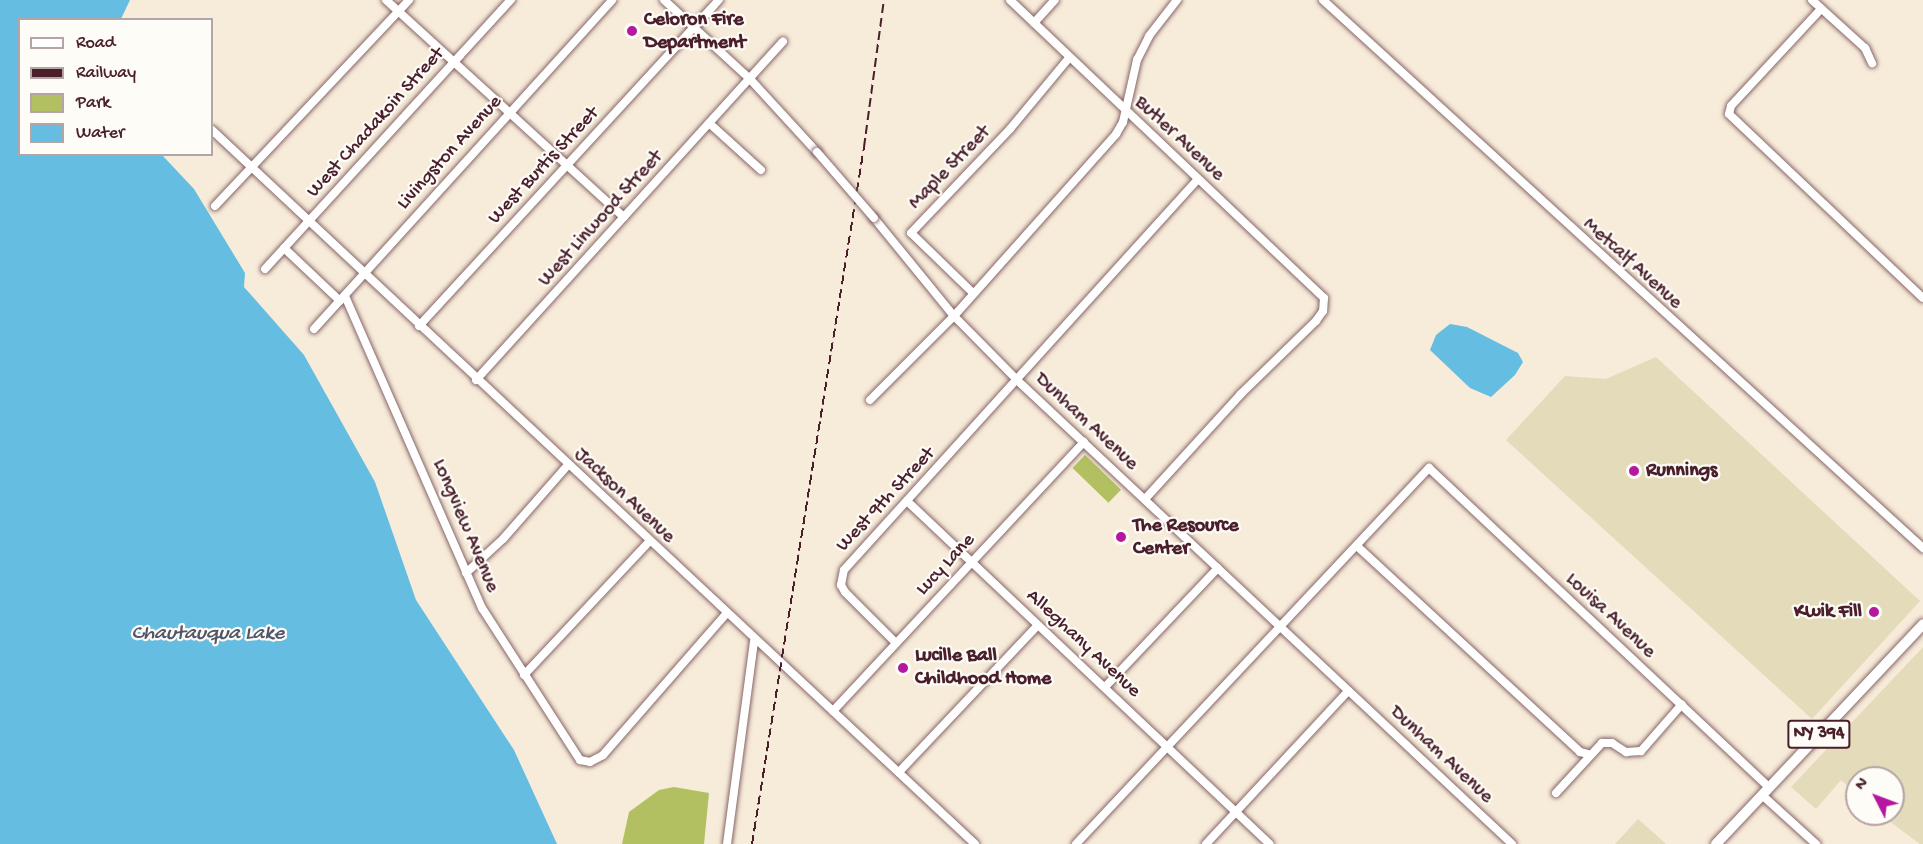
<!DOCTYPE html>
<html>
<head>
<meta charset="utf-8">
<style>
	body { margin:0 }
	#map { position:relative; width:1923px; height:844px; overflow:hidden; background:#f7ebd9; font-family:"Gochi Hand",sans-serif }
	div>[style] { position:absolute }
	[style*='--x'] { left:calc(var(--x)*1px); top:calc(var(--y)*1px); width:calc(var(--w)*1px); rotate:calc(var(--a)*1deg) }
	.built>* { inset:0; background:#e3dbba }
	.green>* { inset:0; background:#b2c062; transform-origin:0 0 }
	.water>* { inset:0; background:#65bde2 }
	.roads { filter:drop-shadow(0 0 2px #876668) drop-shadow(0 0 2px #876668) }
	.minor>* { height:8px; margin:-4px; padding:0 4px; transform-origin:4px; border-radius:4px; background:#fff }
	.major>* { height:10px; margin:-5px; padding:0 5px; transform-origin:5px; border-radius:5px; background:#fff }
	.rail>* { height:2px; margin-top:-1px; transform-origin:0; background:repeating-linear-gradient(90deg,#4a1f2b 0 9px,transparent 0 13.5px) }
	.bridges { filter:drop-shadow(0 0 2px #876668) drop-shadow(0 0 2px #876668) }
	.minor-bridge>* { height:8px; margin:-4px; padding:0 4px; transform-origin:4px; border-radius:4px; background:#fff }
	.dots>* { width:16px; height:16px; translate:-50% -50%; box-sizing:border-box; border:3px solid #fdfcf7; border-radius:50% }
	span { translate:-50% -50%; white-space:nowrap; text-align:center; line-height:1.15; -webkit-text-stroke:4.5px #fdfcf7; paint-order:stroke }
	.shield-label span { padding:2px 4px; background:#fdfcf7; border:2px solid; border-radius:4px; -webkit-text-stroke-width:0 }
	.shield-label { font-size:18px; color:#4a1f2b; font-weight:700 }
	.poi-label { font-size:20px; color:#4a1f2b; font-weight:700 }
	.left { translate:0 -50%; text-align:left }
	.right { translate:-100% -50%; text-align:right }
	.street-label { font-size:20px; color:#4a1f2b }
	.water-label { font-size:21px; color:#53566b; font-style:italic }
	.legend { position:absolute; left:18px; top:18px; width:195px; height:138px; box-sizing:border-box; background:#fdfcf7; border:2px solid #b5a4a5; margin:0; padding:8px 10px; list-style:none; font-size:18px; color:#4a1f2b }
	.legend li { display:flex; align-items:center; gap:12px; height:30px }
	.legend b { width:30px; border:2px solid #b5a4a5 }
	.north { position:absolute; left:1845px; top:766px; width:60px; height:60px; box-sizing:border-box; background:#fdfcf7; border:2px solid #b5a4a5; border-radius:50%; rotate:312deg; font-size:16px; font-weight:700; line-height:24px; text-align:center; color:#4a1f2b }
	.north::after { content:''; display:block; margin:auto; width:21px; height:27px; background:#b5179e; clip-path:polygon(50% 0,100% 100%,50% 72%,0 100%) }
</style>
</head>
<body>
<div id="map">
	<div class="built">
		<i style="clip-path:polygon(1656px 357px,1920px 601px,1812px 719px,1506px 440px,1565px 376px,1606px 379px)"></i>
		<i style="clip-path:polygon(1923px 647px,1923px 844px,1920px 844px,1880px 814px,1893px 814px,1893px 778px,1857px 778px,1857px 794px,1841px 780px,1816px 809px,1791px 787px)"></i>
		<i style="clip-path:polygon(1638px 819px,1656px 835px,1666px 844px,1615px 844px)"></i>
	</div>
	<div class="green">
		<i style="left:1085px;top:455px;width:50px;height:18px;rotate:44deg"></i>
		<i style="clip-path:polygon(674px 787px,709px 793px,704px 844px,622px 844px,629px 812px,659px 790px)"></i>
	</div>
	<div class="water">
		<i style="clip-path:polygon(0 0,130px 0,121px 19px,20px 20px,20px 154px,162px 155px,194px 189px,245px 273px,244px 287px,304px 355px,375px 482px,416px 600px,514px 750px,557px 844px,0 844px)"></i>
		<i style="clip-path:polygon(1450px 324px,1467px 327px,1518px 353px,1523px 362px,1515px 375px,1491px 397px,1470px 388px,1430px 350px,1436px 335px)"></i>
	</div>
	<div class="roads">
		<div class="minor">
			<i style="--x:386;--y:0;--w:322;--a:42.4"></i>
			<i style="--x:664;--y:0;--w:117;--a:42.6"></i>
			<i style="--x:750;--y:79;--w:99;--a:47.5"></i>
			<i style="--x:1010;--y:0;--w:433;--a:43.5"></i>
			<i style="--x:1324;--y:298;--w:13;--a:94"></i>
			<i style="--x:1323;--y:311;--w:12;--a:125"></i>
			<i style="--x:1316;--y:321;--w:105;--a:135.8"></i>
			<i style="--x:1241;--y:394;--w:142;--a:132.4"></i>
			<i style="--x:1323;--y:0;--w:813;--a:42.41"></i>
			<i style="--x:1812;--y:0;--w:72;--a:42.2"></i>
			<i style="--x:1865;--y:48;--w:17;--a:65"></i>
			<i style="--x:1821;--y:9;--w:132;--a:132.9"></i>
			<i style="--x:1731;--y:106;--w:8;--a:104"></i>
			<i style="--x:1729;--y:114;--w:267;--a:43.5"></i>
			<i style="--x:1034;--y:23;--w:31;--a:-48"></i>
			<i style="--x:709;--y:123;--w:70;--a:42.1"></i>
			<i style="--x:212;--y:130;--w:1045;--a:43.1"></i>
			<i style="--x:215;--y:206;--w:283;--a:-46.7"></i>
			<i style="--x:874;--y:218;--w:127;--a:50.8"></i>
			<i style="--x:954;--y:316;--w:91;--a:45.4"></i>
			<i style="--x:1018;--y:381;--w:677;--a:43.14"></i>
			<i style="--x:284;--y:248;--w:77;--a:43.4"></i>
			<i style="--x:265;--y:269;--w:365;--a:-47.6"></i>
			<i style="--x:973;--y:293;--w:86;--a:-135.9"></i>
			<i style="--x:911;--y:233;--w:144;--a:-46.4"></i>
			<i style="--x:1010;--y:129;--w:92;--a:-50.3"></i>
			<i style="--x:345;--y:296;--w:341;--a:66.3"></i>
			<i style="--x:482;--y:608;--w:181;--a:57.2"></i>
			<i style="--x:580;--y:760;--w:10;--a:11"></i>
			<i style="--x:590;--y:762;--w:15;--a:-28"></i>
			<i style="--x:603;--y:755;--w:187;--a:-48.9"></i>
			<i style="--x:419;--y:326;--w:443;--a:-47.4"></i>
			<i style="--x:314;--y:329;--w:444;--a:-47.8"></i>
			<i style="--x:476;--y:380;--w:457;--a:-47.8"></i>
			<i style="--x:870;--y:400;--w:119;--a:-45"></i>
			<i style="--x:954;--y:316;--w:244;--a:-48.3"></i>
			<i style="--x:1116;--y:134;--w:14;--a:-60"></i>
			<i style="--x:1123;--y:122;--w:64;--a:-77.3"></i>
			<i style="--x:1137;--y:60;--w:27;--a:-63"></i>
			<i style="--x:1149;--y:36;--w:46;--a:-52.1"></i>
			<i style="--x:907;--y:501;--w:499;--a:43.4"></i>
			<i style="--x:1358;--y:547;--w:302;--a:42.7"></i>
			<i style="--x:1580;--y:752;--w:8;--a:14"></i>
			<i style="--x:466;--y:573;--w:50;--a:-42.6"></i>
			<i style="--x:503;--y:539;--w:97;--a:-48.8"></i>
			<i style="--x:896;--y:643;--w:72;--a:-135"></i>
			<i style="--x:845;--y:592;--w:8;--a:-120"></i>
			<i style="--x:841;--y:585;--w:15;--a:-79"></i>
			<i style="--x:844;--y:570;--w:527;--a:-47.84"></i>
			<i style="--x:524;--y:675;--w:183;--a:-46.8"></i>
			<i style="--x:1105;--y:687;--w:164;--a:-46.5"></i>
			<i style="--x:833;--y:711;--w:368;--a:-47"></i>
			<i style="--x:899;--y:772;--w:202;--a:-46.6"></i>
			<i style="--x:1556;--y:793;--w:68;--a:-47.4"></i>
			<i style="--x:1602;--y:743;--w:10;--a:0"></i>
			<i style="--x:1612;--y:743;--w:17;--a:33"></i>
			<i style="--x:1626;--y:752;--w:15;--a:-4"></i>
			<i style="--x:1641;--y:751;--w:62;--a:-48.9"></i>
			<i style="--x:1763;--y:796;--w:72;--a:42.2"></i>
			<i style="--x:727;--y:844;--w:205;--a:-82.4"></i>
			<i style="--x:1076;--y:844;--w:516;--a:-46.81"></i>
			<i style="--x:1429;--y:468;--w:466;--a:43.2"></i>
			<i style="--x:1206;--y:844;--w:209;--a:-47.1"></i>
		</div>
		<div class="major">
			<i style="--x:1716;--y:844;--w:302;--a:-46.7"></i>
		</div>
	</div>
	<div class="rail">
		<i style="--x:752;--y:844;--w:706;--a:-80.87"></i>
		<i style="--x:864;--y:147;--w:148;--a:-82.3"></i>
	</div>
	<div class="bridges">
		<div class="minor-bridge">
			<i style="--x:817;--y:152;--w:87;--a:49.2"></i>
		</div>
	</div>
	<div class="dots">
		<i style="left:632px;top:31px;background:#b5179e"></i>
		<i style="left:1634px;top:471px;background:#b5179e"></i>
		<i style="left:1121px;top:537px;background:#b5179e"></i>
		<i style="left:1874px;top:612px;background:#b5179e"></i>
		<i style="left:903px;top:668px;background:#b5179e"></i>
	</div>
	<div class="shield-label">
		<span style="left:1819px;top:734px">NY 394</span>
	</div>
	<div class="poi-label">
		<span class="left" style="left:644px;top:32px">Celoron Fire<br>Department</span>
		<span class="left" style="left:1646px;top:471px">Runnings</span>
		<span class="left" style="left:1133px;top:538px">The Resource<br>Center</span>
		<span class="right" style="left:1862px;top:612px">Kwik Fill</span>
		<span class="left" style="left:915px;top:668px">Lucille Ball<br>Childhood Home</span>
	</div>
	<div class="street-label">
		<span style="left:376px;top:123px;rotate:-48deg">West Chadakoin Street</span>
		<span style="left:1179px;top:139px;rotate:43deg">Butler Avenue</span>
		<span style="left:450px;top:153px;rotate:-48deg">Livingston Avenue</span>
		<span style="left:544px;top:166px;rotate:-47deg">West Burtis Street</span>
		<span style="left:950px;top:168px;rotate:-46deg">Maple Street</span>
		<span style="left:601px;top:219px;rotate:-48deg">West Linwood Street</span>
		<span style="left:1632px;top:264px;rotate:42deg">Metcalf Avenue</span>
		<span style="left:1086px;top:422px;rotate:43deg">Dunham Avenue</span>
		<span style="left:624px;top:496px;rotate:43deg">Jackson Avenue</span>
		<span style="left:886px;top:500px;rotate:-47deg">West 9th Street</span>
		<span style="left:465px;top:526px;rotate:67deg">Longview Avenue</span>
		<span style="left:946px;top:565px;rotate:-47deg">Lucy Lane</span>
		<span style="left:1610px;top:616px;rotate:43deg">Louisa Avenue</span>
		<span style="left:1083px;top:644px;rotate:43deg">Alleghany Avenue</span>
		<span style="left:1441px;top:755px;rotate:43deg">Dunham Avenue</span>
	</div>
	<div class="water-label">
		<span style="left:208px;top:635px">Chautauqua Lake</span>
	</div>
	<ul class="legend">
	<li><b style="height:8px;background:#fff"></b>Road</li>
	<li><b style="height:8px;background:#4a1f2b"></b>Railway</li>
	<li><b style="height:16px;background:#b2c062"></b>Park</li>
	<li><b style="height:16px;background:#65bde2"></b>Water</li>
	</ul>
	<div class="north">N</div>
</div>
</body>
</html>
